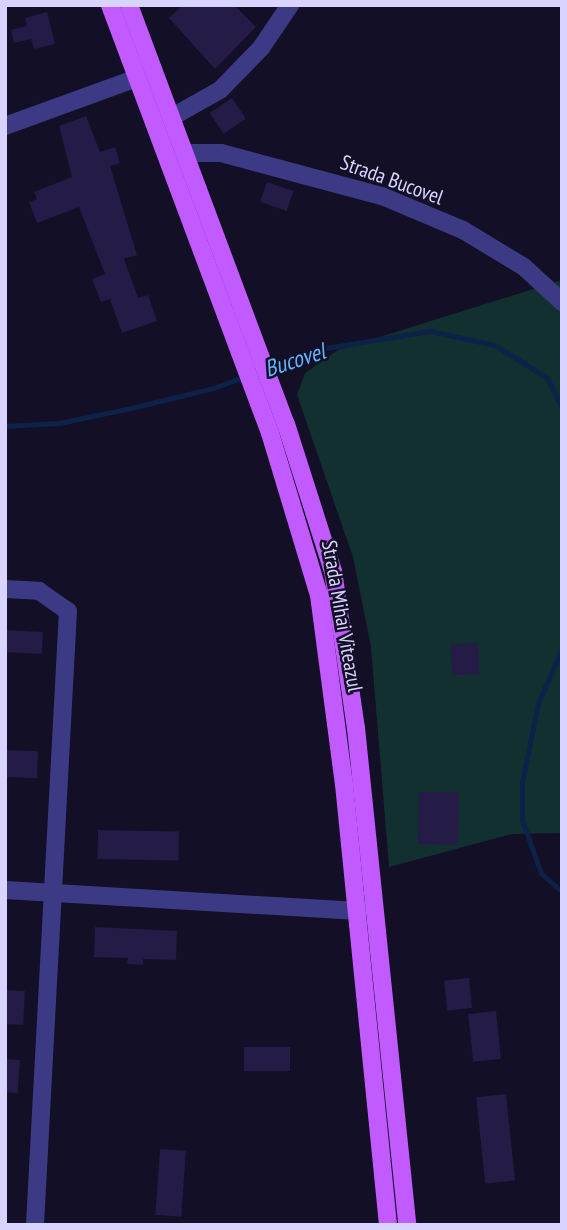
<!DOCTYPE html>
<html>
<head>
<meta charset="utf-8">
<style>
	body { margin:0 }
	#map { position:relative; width:567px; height:1230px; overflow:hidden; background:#130f26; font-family:"PT Sans Narrow",sans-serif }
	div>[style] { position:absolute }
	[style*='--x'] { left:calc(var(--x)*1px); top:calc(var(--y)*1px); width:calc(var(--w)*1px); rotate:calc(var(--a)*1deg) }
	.green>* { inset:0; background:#12302f }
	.stream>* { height:5px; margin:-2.5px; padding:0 2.5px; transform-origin:2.5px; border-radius:2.5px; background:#0c2248 }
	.building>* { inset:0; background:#241b47; transform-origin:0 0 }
	.street>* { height:18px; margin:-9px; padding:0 9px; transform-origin:9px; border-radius:9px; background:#3d3a85 }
	.primary>* { height:18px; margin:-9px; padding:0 9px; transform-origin:9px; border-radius:9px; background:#c25bff }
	span { translate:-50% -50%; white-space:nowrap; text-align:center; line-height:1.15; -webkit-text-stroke:5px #130f26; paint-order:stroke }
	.street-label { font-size:21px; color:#d9d4ff }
	.water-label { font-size:23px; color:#62b6ff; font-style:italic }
	.frame { position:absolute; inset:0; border:7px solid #d9d4ff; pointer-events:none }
</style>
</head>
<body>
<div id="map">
	<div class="green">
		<i style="clip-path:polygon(562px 280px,562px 833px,512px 834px,389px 867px,371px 647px,353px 557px,297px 395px,305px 373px,338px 350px)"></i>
	</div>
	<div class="stream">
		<i style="--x:5;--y:426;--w:54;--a:-3.2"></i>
		<i style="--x:59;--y:423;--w:74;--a:-11.8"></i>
		<i style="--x:131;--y:408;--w:84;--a:-13.7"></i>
		<i style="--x:213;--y:388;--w:114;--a:-20"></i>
		<i style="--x:320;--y:349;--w:111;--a:-9.3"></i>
		<i style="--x:430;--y:331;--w:66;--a:12.2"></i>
		<i style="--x:495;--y:345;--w:62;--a:32.4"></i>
		<i style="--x:547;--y:378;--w:34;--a:63"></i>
		<i style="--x:562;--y:649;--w:59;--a:114"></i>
		<i style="--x:538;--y:703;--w:81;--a:101.4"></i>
		<i style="--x:522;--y:782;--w:38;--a:90"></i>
		<i style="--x:522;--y:820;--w:56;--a:70.3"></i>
		<i style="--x:541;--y:873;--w:28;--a:42"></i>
	</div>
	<div class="building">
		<i style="clip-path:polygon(183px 5px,234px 5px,256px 27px,215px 69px,169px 18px)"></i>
		<i style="clip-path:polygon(47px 12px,55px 44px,34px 49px,31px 39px,14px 43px,11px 30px,27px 26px,25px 18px)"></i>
		<i style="left:232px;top:98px;width:25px;height:27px;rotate:56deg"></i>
		<i style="clip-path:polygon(86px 116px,100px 152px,115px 147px,120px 163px,110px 166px,137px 255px,124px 259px,138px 298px,148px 295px,157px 321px,122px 333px,110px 299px,101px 302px,92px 279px,105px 274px,79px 207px,37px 223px,29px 202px,37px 199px,34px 192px,72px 177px,59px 126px)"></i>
		<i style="left:267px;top:182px;width:28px;height:21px;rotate:19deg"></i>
		<i style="left:5px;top:630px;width:38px;height:22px;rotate:3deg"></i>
		<i style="left:478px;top:643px;width:31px;height:27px;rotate:88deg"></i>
		<i style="left:5px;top:750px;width:33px;height:27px;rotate:2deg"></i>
		<i style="left:419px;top:792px;width:40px;height:52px;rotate:1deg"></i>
		<i style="left:98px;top:830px;width:81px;height:29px;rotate:1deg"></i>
		<i style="clip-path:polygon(95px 927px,177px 931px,176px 960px,143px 959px,143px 965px,127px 964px,128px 958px,94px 957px)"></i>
		<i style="left:469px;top:978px;width:30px;height:25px;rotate:84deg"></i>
		<i style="left:5px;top:990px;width:20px;height:34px;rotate:3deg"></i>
		<i style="left:496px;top:1011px;width:48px;height:28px;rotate:84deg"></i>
		<i style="left:244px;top:1047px;width:46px;height:24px"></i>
		<i style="left:5px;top:1059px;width:15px;height:33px;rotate:4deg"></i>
		<i style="left:506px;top:1094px;width:87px;height:30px;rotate:84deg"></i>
		<i style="left:160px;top:1149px;width:26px;height:66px;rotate:4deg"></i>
	</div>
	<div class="street">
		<i style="--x:172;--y:117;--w:55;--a:-29.4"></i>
		<i style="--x:220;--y:90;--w:59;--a:-45.7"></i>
		<i style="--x:261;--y:48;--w:52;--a:-56"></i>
		<i style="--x:5;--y:126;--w:140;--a:-20"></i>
		<i style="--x:186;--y:153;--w:35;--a:0"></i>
		<i style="--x:221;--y:153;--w:167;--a:15"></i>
		<i style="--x:382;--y:196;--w:88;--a:22.8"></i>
		<i style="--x:463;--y:230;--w:71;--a:31.2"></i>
		<i style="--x:524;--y:267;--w:52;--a:42.6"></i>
		<i style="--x:5;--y:589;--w:34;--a:3"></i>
		<i style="--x:39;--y:591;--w:35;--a:35"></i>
		<i style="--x:68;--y:611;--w:615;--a:93.08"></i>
		<i style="--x:5;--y:890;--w:354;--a:3.4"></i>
	</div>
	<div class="primary">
		<i style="--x:110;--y:5;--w:457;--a:69.5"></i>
		<i style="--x:270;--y:433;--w:169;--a:73.2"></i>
		<i style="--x:319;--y:595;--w:191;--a:82.5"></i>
		<i style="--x:344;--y:784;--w:443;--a:84.3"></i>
		<i style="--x:129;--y:5;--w:447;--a:69.5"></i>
		<i style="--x:286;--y:424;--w:154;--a:72.3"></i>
		<i style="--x:333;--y:571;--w:159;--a:81.7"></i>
		<i style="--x:356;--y:728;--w:500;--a:84.1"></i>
	</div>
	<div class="street-label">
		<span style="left:392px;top:180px;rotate:20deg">Strada Bucovel</span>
		<span style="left:342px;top:616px;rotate:80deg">Strada Mihai Viteazul</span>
	</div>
	<div class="water-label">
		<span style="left:295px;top:360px;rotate:-18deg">Bucovel</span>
	</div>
	<div class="frame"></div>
</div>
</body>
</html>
